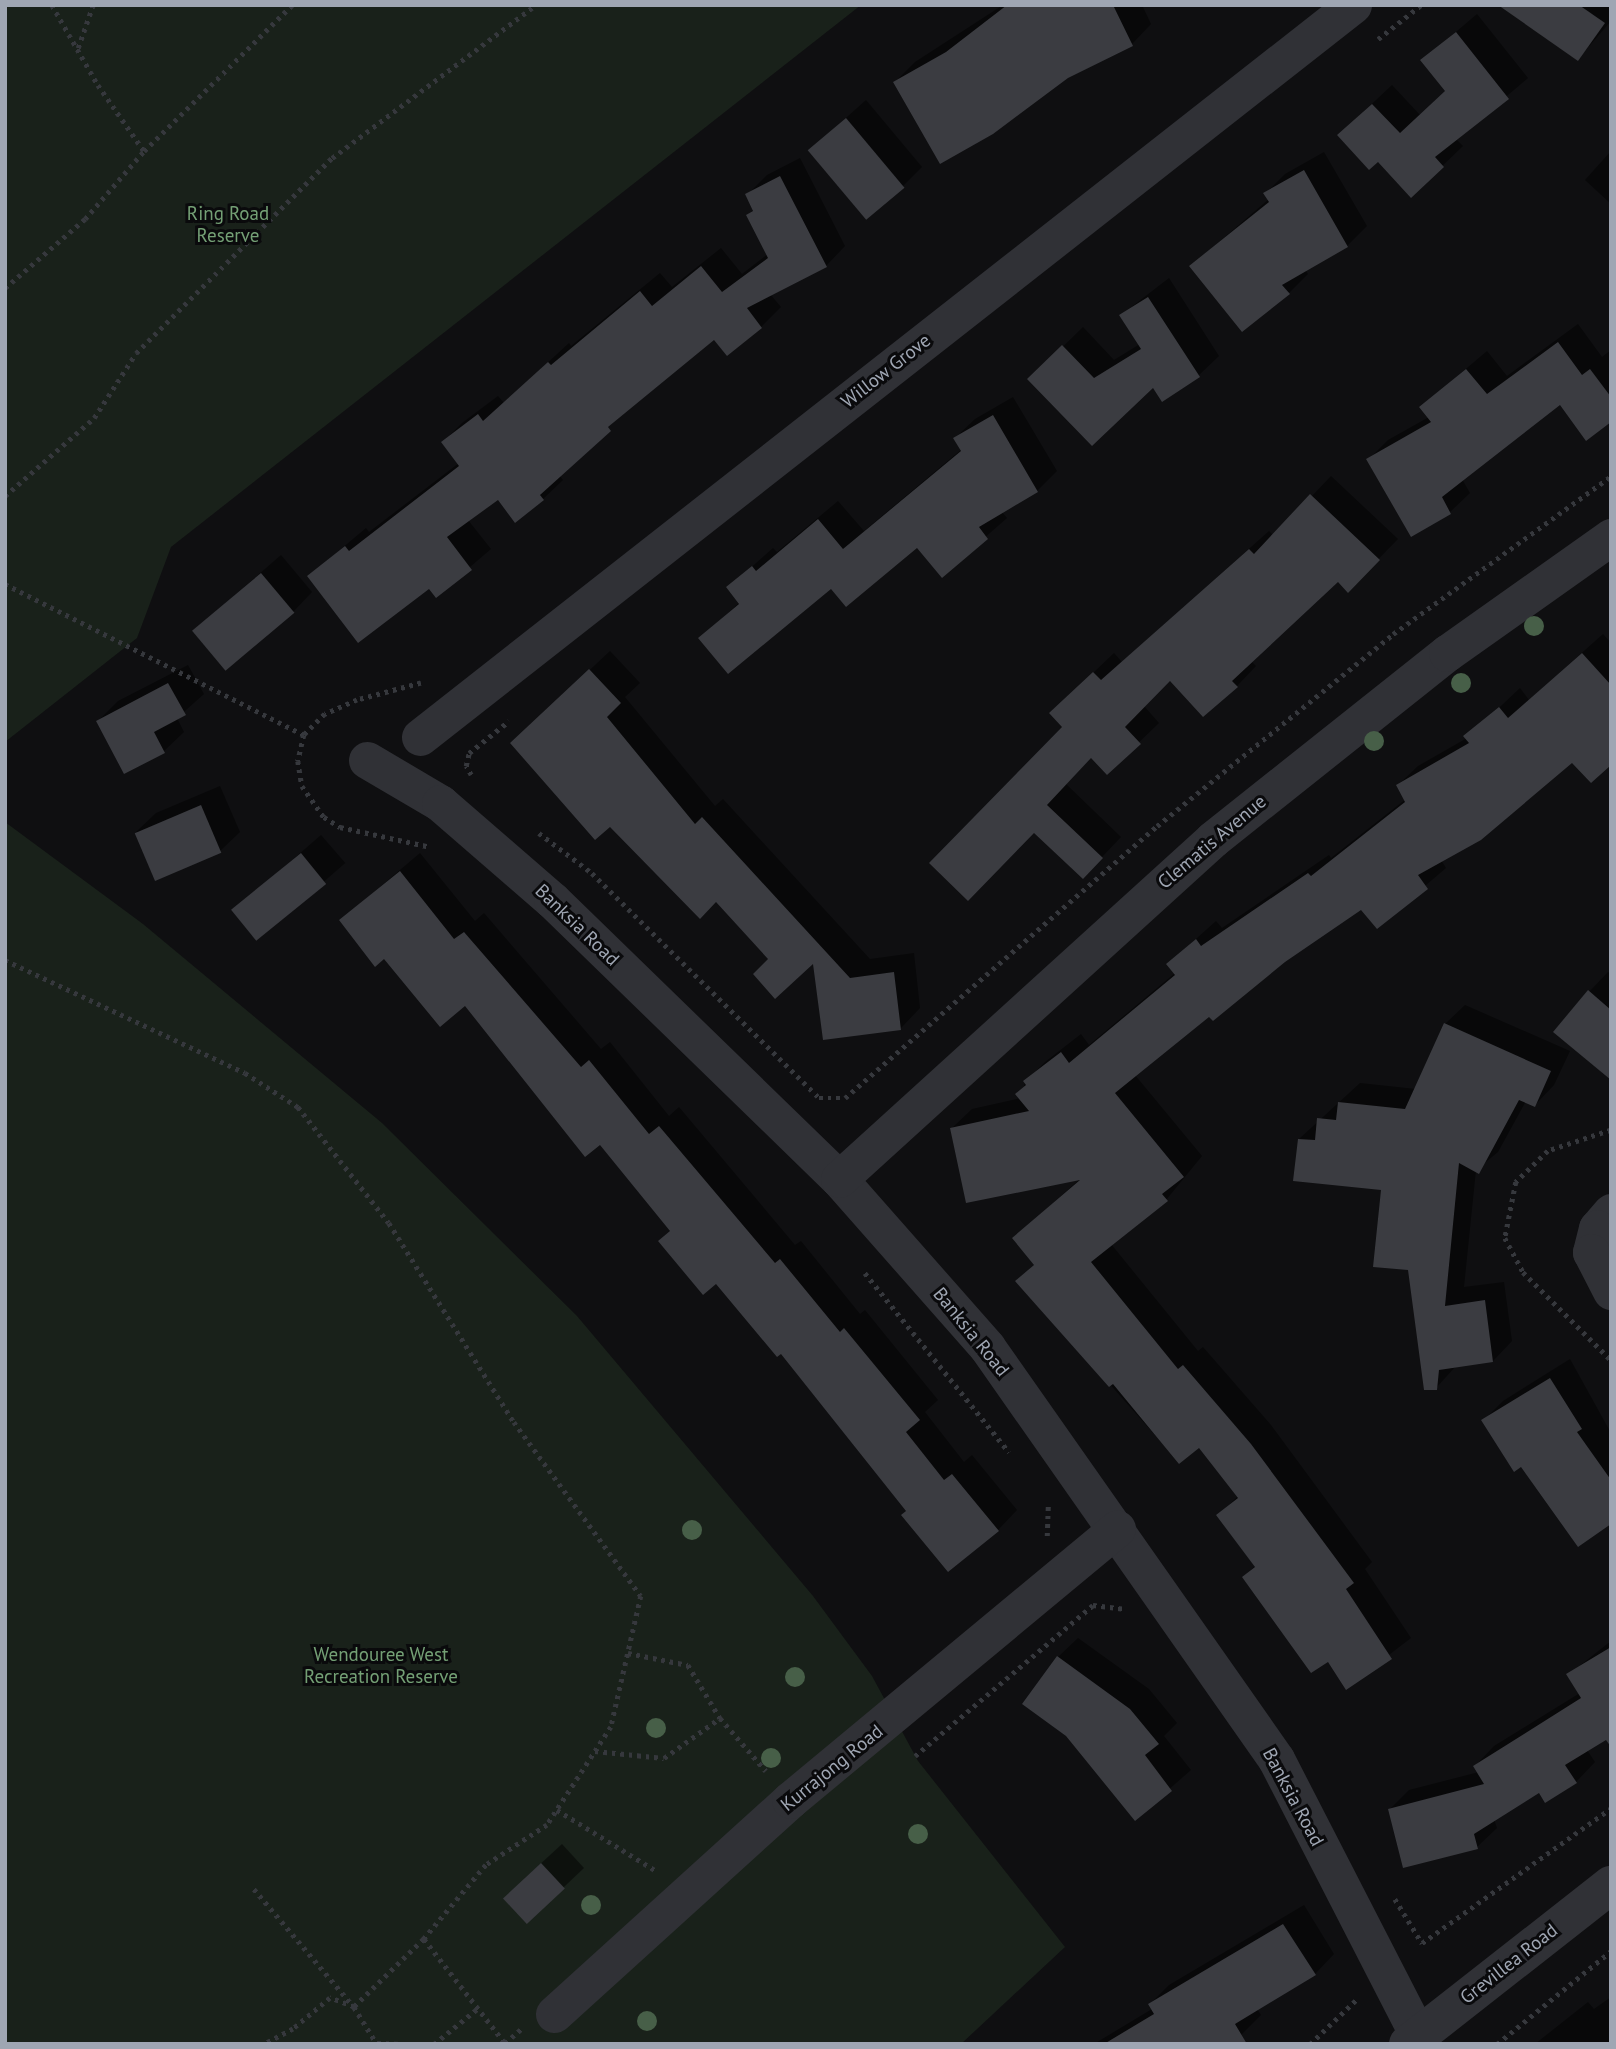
<!DOCTYPE html>
<html>
<head>
<meta charset="utf-8">
<style>
	body { margin:0 }
	#map { position:relative; width:1616px; height:2049px; overflow:hidden; background:#0f0f11; font-family:"PT Sans",sans-serif }
	div>[style] { position:absolute }
	[style*='--x'] { left:calc(var(--x)*1px); top:calc(var(--y)*1px); width:calc(var(--w)*1px); rotate:calc(var(--a)*1deg) }
	.green>* { inset:0; background:#19211a }
	.shadow>* { inset:0; background:#0007; transform-origin:0 0 }
	.building>* { inset:0; background:#3b3c41; transform-origin:0 0 }
	.path>* { height:4.5px; margin-top:-2.25px; transform-origin:0; background:repeating-linear-gradient(90deg,#36383d 0 3.5px,transparent 0 8.5px) }
	.minor>* { height:37px; margin:-18.5px; padding:0 18.5px; transform-origin:18.5px; border-radius:18.5px; background:#303136 }
	.tertiary>* { height:38px; margin:-19px; padding:0 19px; transform-origin:19px; border-radius:19px; background:#303136 }
	.trees>* { width:20px; height:20px; margin:-10px; border-radius:50%; background:#475f48 }
	span { translate:-50% -50%; white-space:nowrap; text-align:center; line-height:1.15; -webkit-text-stroke:6px #0a0a0c; paint-order:stroke }
	.park-label { font-size:19px; color:#74a075 }
	.street-label { font-size:19px; color:#9fa6b3 }
	.frame { position:absolute; inset:0; border:7px solid #9fa6b3; pointer-events:none }
</style>
</head>
<body>
<div id="map">
	<div class="green">
		<i style="clip-path:polygon(5px 5px,861px 5px,171px 547px,137px 638px,5px 742px)"></i>
		<i style="clip-path:polygon(5px 822px,143px 924px,382px 1123px,577px 1316px,813px 1596px,872px 1676px,918px 1761px,1065px 1947px,961px 2044px,5px 2044px)"></i>
	</div>
	<div class="shadow">
		<i style="clip-path:polygon(1003px 5px,1031px 5px,895px 82px,915px 62px)"></i>
		<i style="clip-path:polygon(1061px 5px,1142px 5px,1151px 24px,1132px 44px)"></i>
		<i style="clip-path:polygon(1510px 5px,1611px 5px,1611px 21px,1578px 59px)"></i>
		<i style="clip-path:polygon(1477px 14px,1528px 78px,1456px 139px,1463px 146px,1411px 196px,1359px 116px,1392px 85px,1420px 115px,1447px 91px,1423px 60px)"></i>
		<i style="clip-path:polygon(866px 100px,922px 167px,903px 186px,810px 150px)"></i>
		<i style="clip-path:polygon(1611px 151px,1611px 204px,1585px 180px)"></i>
		<i style="clip-path:polygon(1324px 152px,1367px 226px,1347px 246px,1305px 270px,1308px 274px,1289px 293px,1191px 266px,1269px 199px,1266px 193px,1285px 174px)"></i>
		<i style="clip-path:polygon(800px 158px,845px 246px,826px 266px,770px 294px,781px 307px,761px 327px,728px 354px,715px 337px,628px 408px,559px 475px,563px 480px,543px 499px,498px 498px,468px 520px,491px 549px,436px 596px,429px 587px,309px 576px,366px 528px,369px 532px,459px 463px,443px 442px,462px 423px,498px 396px,504px 403px,569px 343px,571px 346px,660px 273px,672px 287px,721px 248px,742px 274px,768px 254px,748px 215px,754px 209px,747px 195px,767px 175px)"></i>
		<i style="clip-path:polygon(1169px 278px,1219px 356px,1199px 375px,1162px 399px,1153px 385px,1030px 379px,1083px 327px,1114px 360px,1140px 344px,1121px 315px)"></i>
		<i style="clip-path:polygon(1578px 324px,1602px 357px,1611px 350px,1611px 420px,1560px 402px,1462px 479px,1470px 493px,1450px 512px,1412px 535px,1369px 459px,1388px 440px,1429px 417px,1421px 407px,1487px 351px,1507px 376px)"></i>
		<i style="clip-path:polygon(1013px 397px,1057px 471px,1037px 491px,1002px 512px,1007px 518px,942px 575px,917px 545px,831px 587px,701px 638px,740px 602px,728px 588px,773px 548px,777px 552px,838px 501px,864px 531px,962px 449px,955px 438px,975px 419px)"></i>
		<i style="clip-path:polygon(1331px 476px,1398px 539px,1348px 590px,1338px 580px,1251px 661px,1256px 666px,1237px 686px,1171px 679px,1144px 706px,1159px 723px,1107px 773px,1092px 756px,1066px 784px,1121px 837px,1083px 877px,1034px 831px,1071px 694px,1114px 653px,1122px 662px,1269px 531px,1274px 536px)"></i>
		<i style="clip-path:polygon(281px 555px,312px 592px,293px 612px,194px 631px)"></i>
		<i style="clip-path:polygon(1603px 634px,1611px 643px,1611px 748px,1583px 772px,1573px 760px,1441px 860px,1446px 868px,1377px 927px,1362px 908px,1209px 1014px,1135px 1075px,1202px 1156px,1166px 1200px,1111px 1244px,1198px 1351px,1203px 1347px,1271px 1425px,1372px 1562px,1365px 1569px,1411px 1638px,1347px 1687px,1328px 1659px,1244px 1577px,1256px 1565px,1218px 1516px,1238px 1496px,1199px 1445px,1179px 1462px,1018px 1281px,1035px 1264px,1014px 1238px,1081px 1178px,952px 1128px,972px 1109px,1021px 1098px,1025px 1082px,1045px 1062px,1081px 1034px,1089px 1045px,1175px 973px,1168px 964px,1216px 921px,1222px 928px,1329px 855px,1331px 858px,1406px 799px,1398px 785px,1418px 766px,1467px 738px,1520px 688px,1529px 700px)"></i>
		<i style="clip-path:polygon(610px 651px,640px 683px,625px 697px,715px 806px,723px 799px,870px 959px,914px 953px,920px 1008px,901px 1028px,815px 960px,770px 959px,716px 900px,532px 724px)"></i>
		<i style="clip-path:polygon(188px 665px,204px 694px,177px 718px,184px 732px,164px 751px,124px 772px,98px 721px,118px 701px)"></i>
		<i style="clip-path:polygon(220px 786px,240px 832px,220px 851px,136px 832px,156px 813px)"></i>
		<i style="left:321px;top:835px;width:37px;height:114px;rotate:49deg"></i>
		<i style="clip-path:polygon(420px 853px,475px 921px,484px 913px,601px 1049px,610px 1042px,669px 1116px,679px 1107px,795px 1245px,801px 1241px,860px 1314px,865px 1310px,938px 1400px,925px 1412px,964px 1462px,972px 1455px,1017px 1510px,998px 1530px,781px 1351px,600px 1142px,465px 1004px,385px 957px,341px 920px)"></i>
		<i style="clip-path:polygon(1608px 972px,1611px 974px,1611px 1078px,1589px 992px)"></i>
		<i style="clip-path:polygon(1465px 1005px,1570px 1051px,1554px 1085px,1535px 1105px,1526px 1101px,1498px 1152px,1476px 1170px,1464px 1287px,1504px 1282px,1512px 1341px,1493px 1361px,1456px 1366px,1436px 1388px,1409px 1269px,1383px 1188px,1299px 1139px,1360px 1083px,1416px 1089px,1445px 1024px)"></i>
		<i style="clip-path:polygon(1570px 1359px,1611px 1433px,1611px 1522px,1522px 1465px,1484px 1420px,1503px 1401px)"></i>
		<i style="clip-path:polygon(1078px 1638px,1149px 1689px,1177px 1723px,1164px 1736px,1191px 1770px,1135px 1819px,1058px 1657px)"></i>
		<i style="clip-path:polygon(1611px 1641px,1611px 1735px,1587px 1750px,1595px 1762px,1576px 1782px,1539px 1790px,1494px 1819px,1497px 1828px,1477px 1847px,1389px 1810px,1409px 1790px,1479px 1772px,1475px 1766px,1494px 1746px,1580px 1693px,1568px 1675px)"></i>
		<i style="clip-path:polygon(562px 1844px,584px 1868px,526px 1923px,524px 1879px)"></i>
		<i style="clip-path:polygon(1304px 1905px,1334px 1954px,1315px 1974px,1257px 2009px,1261px 2015px,1241px 2035px,1226px 2044px,1094px 2044px,1152px 2009px,1150px 2004px,1169px 1985px)"></i>
		<i style="clip-path:polygon(1611px 1997px,1611px 2044px,1535px 2044px,1588px 2002px,1594px 2009px)"></i>
	</div>
	<div class="building">
		<i style="clip-path:polygon(1007px 5px,1113px 5px,1133px 46px,1068px 78px,993px 134px,940px 164px,893px 82px,946px 52px)"></i>
		<i style="clip-path:polygon(1498px 5px,1579px 5px,1605px 23px,1578px 61px)"></i>
		<i style="clip-path:polygon(1456px 32px,1509px 99px,1435px 157px,1444px 167px,1411px 198px,1378px 162px,1369px 170px,1337px 135px,1372px 104px,1400px 133px,1445px 91px,1420px 60px)"></i>
		<i style="left:846px;top:118px;width:91px;height:50px;rotate:50deg"></i>
		<i style="clip-path:polygon(1304px 170px,1348px 247px,1282px 285px,1290px 294px,1242px 332px,1189px 266px,1269px 202px,1263px 193px)"></i>
		<i style="clip-path:polygon(780px 176px,827px 267px,747px 308px,762px 328px,727px 356px,714px 340px,608px 427px,611px 431px,540px 495px,544px 500px,515px 523px,498px 500px,447px 537px,472px 570px,436px 598px,429px 589px,358px 643px,307px 576px,345px 546px,349px 551px,459px 466px,441px 442px,478px 414px,483px 421px,548px 362px,551px 365px,640px 291px,652px 306px,701px 266px,722px 292px,768px 258px,746px 215px,753px 211px,745px 194px)"></i>
		<i style="clip-path:polygon(1148px 297px,1200px 377px,1162px 402px,1153px 388px,1092px 446px,1027px 379px,1062px 345px,1094px 378px,1141px 349px,1119px 315px)"></i>
		<i style="clip-path:polygon(1558px 342px,1582px 375px,1590px 369px,1611px 397px,1611px 422px,1586px 441px,1560px 405px,1442px 497px,1451px 514px,1411px 537px,1366px 459px,1431px 422px,1419px 407px,1466px 369px,1487px 394px)"></i>
		<i style="clip-path:polygon(993px 415px,1038px 492px,979px 527px,988px 539px,942px 578px,917px 548px,846px 607px,831px 589px,728px 674px,698px 638px,739px 604px,726px 587px,752px 566px,756px 571px,818px 519px,843px 549px,961px 451px,953px 438px)"></i>
		<i style="clip-path:polygon(1310px 494px,1380px 560px,1348px 593px,1338px 582px,1232px 681px,1238px 687px,1203px 717px,1170px 681px,1125px 727px,1141px 744px,1107px 775px,1091px 758px,1047px 805px,1103px 858px,1083px 879px,1034px 833px,968px 901px,929px 863px,1062px 727px,1049px 713px,1093px 672px,1101px 680px,1249px 549px,1254px 554px)"></i>
		<i style="left:261px;top:573px;width:52px;height:90px;rotate:50deg"></i>
		<i style="clip-path:polygon(1582px 653px,1611px 685px,1610px 766px,1591px 783px,1572px 763px,1481px 840px,1418px 875px,1428px 889px,1377px 929px,1361px 910px,1285px 962px,1213px 1021px,1209px 1017px,1115px 1093px,1184px 1177px,1162px 1194px,1168px 1201px,1091px 1262px,1178px 1369px,1183px 1365px,1251px 1444px,1354px 1583px,1346px 1589px,1392px 1659px,1346px 1690px,1328px 1662px,1311px 1673px,1242px 1577px,1255px 1567px,1216px 1515px,1238px 1498px,1199px 1448px,1179px 1464px,1113px 1384px,1109px 1387px,1015px 1281px,1034px 1265px,1012px 1238px,1080px 1180px,966px 1203px,950px 1128px,1029px 1111px,1015px 1094px,1026px 1085px,1023px 1081px,1061px 1052px,1069px 1063px,1175px 975px,1166px 964px,1196px 939px,1201px 946px,1308px 873px,1311px 876px,1405px 802px,1396px 785px,1469px 743px,1463px 736px,1499px 707px,1508px 718px)"></i>
		<i style="clip-path:polygon(589px 669px,621px 703px,607px 717px,695px 824px,702px 817px,850px 978px,894px 972px,901px 1030px,823px 1040px,813px 964px,775px 999px,753px 974px,768px 959px,716px 902px,700px 919px,610px 827px,595px 840px,510px 743px)"></i>
		<i style="clip-path:polygon(168px 683px,186px 715px,154px 732px,165px 753px,124px 774px,96px 721px)"></i>
		<i style="left:201px;top:805px;width:52px;height:72px;rotate:67deg"></i>
		<i style="left:301px;top:853px;width:40px;height:90px;rotate:51deg"></i>
		<i style="clip-path:polygon(400px 871px,454px 939px,464px 932px,581px 1067px,589px 1060px,649px 1134px,659px 1126px,775px 1263px,780px 1259px,840px 1332px,844px 1328px,920px 1420px,906px 1432px,944px 1480px,952px 1474px,999px 1531px,948px 1572px,901px 1515px,906px 1511px,781px 1354px,777px 1357px,716px 1284px,703px 1295px,658px 1241px,670px 1231px,600px 1145px,585px 1157px,465px 1006px,440px 1027px,384px 959px,375px 967px,339px 920px)"></i>
		<i style="clip-path:polygon(1588px 990px,1611px 1010px,1611px 1080px,1553px 1032px)"></i>
		<i style="clip-path:polygon(1444px 1023px,1551px 1071px,1535px 1107px,1519px 1100px,1479px 1174px,1459px 1163px,1445px 1306px,1485px 1300px,1493px 1362px,1439px 1370px,1437px 1390px,1424px 1390px,1408px 1270px,1373px 1267px,1381px 1190px,1293px 1181px,1298px 1139px,1315px 1140px,1317px 1118px,1336px 1120px,1338px 1102px,1405px 1109px)"></i>
		<i style="clip-path:polygon(1550px 1378px,1582px 1429px,1577px 1432px,1611px 1480px,1611px 1524px,1578px 1547px,1521px 1467px,1514px 1472px,1481px 1420px)"></i>
		<i style="clip-path:polygon(1611px 1647px,1611px 1747px,1606px 1740px,1565px 1765px,1577px 1783px,1545px 1803px,1539px 1793px,1474px 1834px,1478px 1849px,1403px 1868px,1388px 1809px,1484px 1784px,1473px 1766px,1581px 1698px,1566px 1674px)"></i>
		<i style="clip-path:polygon(1057px 1656px,1130px 1709px,1159px 1744px,1145px 1755px,1172px 1791px,1135px 1821px,1066px 1736px,1022px 1704px)"></i>
		<i style="left:541px;top:1863px;width:35px;height:52px;rotate:47deg"></i>
		<i style="clip-path:polygon(1283px 1924px,1316px 1975px,1235px 2024px,1247px 2044px,1104px 2044px,1154px 2014px,1148px 2004px)"></i>
	</div>
	<div class="path">
		<i style="--x:52;--y:5;--w:92;--a:60.1"></i>
		<i style="--x:98;--y:85;--w:80;--a:55.1"></i>
		<i style="--x:1378;--y:39;--w:55;--a:-38.3"></i>
		<i style="--x:78;--y:48;--w:46;--a:-70.8"></i>
		<i style="--x:5;--y:288;--w:106;--a:-40.8"></i>
		<i style="--x:85;--y:219;--w:90;--a:-49.1"></i>
		<i style="--x:144;--y:151;--w:208;--a:-44.6"></i>
		<i style="--x:5;--y:496;--w:118;--a:-41.2"></i>
		<i style="--x:94;--y:418;--w:77;--a:-57.1"></i>
		<i style="--x:136;--y:353;--w:276;--a:-44.9"></i>
		<i style="--x:332;--y:158;--w:255;--a:-36.9"></i>
		<i style="--x:5;--y:584;--w:335;--a:26.8"></i>
		<i style="--x:421;--y:683;--w:66;--a:165.1"></i>
		<i style="--x:357;--y:700;--w:35;--a:156"></i>
		<i style="--x:325;--y:714;--w:30;--a:135"></i>
		<i style="--x:304;--y:735;--w:27;--a:103"></i>
		<i style="--x:298;--y:761;--w:25;--a:81"></i>
		<i style="--x:302;--y:786;--w:38;--a:55"></i>
		<i style="--x:324;--y:817;--w:19;--a:32"></i>
		<i style="--x:340;--y:827;--w:93;--a:12.4"></i>
		<i style="--x:471;--y:775;--w:10;--a:-119"></i>
		<i style="--x:466;--y:766;--w:13;--a:-77"></i>
		<i style="--x:469;--y:753;--w:51;--a:-38.7"></i>
		<i style="--x:539;--y:833;--w:66;--a:37"></i>
		<i style="--x:592;--y:873;--w:320;--a:44.7"></i>
		<i style="--x:819;--y:1098;--w:26;--a:0"></i>
		<i style="--x:845;--y:1098;--w:414;--a:-41.1"></i>
		<i style="--x:1157;--y:826;--w:304;--a:-39.1"></i>
		<i style="--x:1393;--y:634;--w:269;--a:-35.9"></i>
		<i style="--x:5;--y:960;--w:265;--a:25.2"></i>
		<i style="--x:245;--y:1073;--w:63;--a:32.7"></i>
		<i style="--x:298;--y:1107;--w:147;--a:51.9"></i>
		<i style="--x:389;--y:1223;--w:235;--a:57.9"></i>
		<i style="--x:514;--y:1422;--w:215;--a:53.9"></i>
		<i style="--x:641;--y:1596;--w:134;--a:102.9"></i>
		<i style="--x:611;--y:1727;--w:117;--a:123.1"></i>
		<i style="--x:547;--y:1825;--w:73;--a:146.7"></i>
		<i style="--x:486;--y:1865;--w:97;--a:130"></i>
		<i style="--x:424;--y:1939;--w:98;--a:135.8"></i>
		<i style="--x:354;--y:2007;--w:26;--a:-159"></i>
		<i style="--x:330;--y:1998;--w:48;--a:140"></i>
		<i style="--x:293;--y:2029;--w:32;--a:152"></i>
		<i style="--x:1611;--y:1130;--w:66;--a:161.6"></i>
		<i style="--x:1548;--y:1151;--w:45;--a:135.9"></i>
		<i style="--x:1516;--y:1182;--w:57;--a:101.1"></i>
		<i style="--x:1505;--y:1238;--w:38;--a:62"></i>
		<i style="--x:1523;--y:1272;--w:124;--a:45"></i>
		<i style="--x:865;--y:1273;--w:230;--a:51.2"></i>
		<i style="--x:1047;--y:1536;--w:33;--a:-88"></i>
		<i style="--x:628;--y:1653;--w:61;--a:11.3"></i>
		<i style="--x:688;--y:1665;--w:62;--a:58.9"></i>
		<i style="--x:595;--y:1751;--w:69;--a:5.8"></i>
		<i style="--x:664;--y:1758;--w:69;--a:-35.5"></i>
		<i style="--x:720;--y:1718;--w:70;--a:49"></i>
		<i style="--x:915;--y:1756;--w:233;--a:-40.3"></i>
		<i style="--x:1093;--y:1605;--w:31;--a:7"></i>
		<i style="--x:557;--y:1810;--w:115;--a:31.5"></i>
		<i style="--x:254;--y:1889;--w:155;--a:49.7"></i>
		<i style="--x:354;--y:2007;--w:44;--a:58.1"></i>
		<i style="--x:1395;--y:1899;--w:52;--a:58.5"></i>
		<i style="--x:1422;--y:1943;--w:232;--a:-35.5"></i>
		<i style="--x:424;--y:1939;--w:132;--a:52.1"></i>
		<i style="--x:505;--y:2043;--w:21;--a:-41"></i>
		<i style="--x:377;--y:2043;--w:33;--a:2"></i>
		<i style="--x:434;--y:2044;--w:55;--a:-39.1"></i>
		<i style="--x:1310;--y:2044;--w:65;--a:-43.8"></i>
		<i style="--x:1497;--y:2044;--w:147;--a:-39.2"></i>
	</div>
	<div class="minor">
		<i style="--x:420;--y:737;--w:1186;--a:-38.12"></i>
		<i style="--x:367;--y:760;--w:85;--a:30.5"></i>
		<i style="--x:440;--y:803;--w:148;--a:40.9"></i>
		<i style="--x:552;--y:900;--w:400;--a:44.2"></i>
		<i style="--x:839;--y:1179;--w:224;--a:48.6"></i>
		<i style="--x:987;--y:1347;--w:503;--a:54.95"></i>
		<i style="--x:1276;--y:1759;--w:310;--a:62.8"></i>
		<i style="--x:839;--y:1179;--w:505;--a:-42.27"></i>
		<i style="--x:1213;--y:839;--w:299;--a:-38.5"></i>
		<i style="--x:1447;--y:653;--w:201;--a:-35.3"></i>
		<i style="--x:1611;--y:1212;--w:21;--a:131"></i>
		<i style="--x:1597;--y:1228;--w:25;--a:104"></i>
		<i style="--x:1591;--y:1252;--w:44;--a:62.9"></i>
		<i style="--x:554;--y:2014;--w:319;--a:-42.2"></i>
		<i style="--x:790;--y:1800;--w:425;--a:-39.7"></i>
	</div>
	<div class="tertiary">
		<i style="--x:1408;--y:2044;--w:258;--a:-38.1"></i>
	</div>
	<div class="trees">
		<i style="left:1534px;top:626px"></i>
		<i style="left:1461px;top:683px"></i>
		<i style="left:1374px;top:741px"></i>
		<i style="left:692px;top:1530px"></i>
		<i style="left:795px;top:1677px"></i>
		<i style="left:656px;top:1728px"></i>
		<i style="left:771px;top:1758px"></i>
		<i style="left:918px;top:1834px"></i>
		<i style="left:591px;top:1905px"></i>
		<i style="left:647px;top:2021px"></i>
	</div>
	<div class="park-label">
		<span style="left:228px;top:225px">Ring Road<br>Reserve</span>
		<span style="left:381px;top:1666px">Wendouree West<br>Recreation Reserve</span>
	</div>
	<div class="street-label">
		<span style="left:886px;top:371px;rotate:-38deg">Willow Grove</span>
		<span style="left:1212px;top:842px;rotate:-40deg">Clematis Avenue</span>
		<span style="left:577px;top:925px;rotate:44deg">Banksia Road</span>
		<span style="left:971px;top:1332px;rotate:51deg">Banksia Road</span>
		<span style="left:832px;top:1768px;rotate:-39deg">Kurrajong Road</span>
		<span style="left:1293px;top:1797px;rotate:62deg">Banksia Road</span>
		<span style="left:1509px;top:1964px;rotate:-38deg">Grevillea Road</span>
	</div>
	<div class="frame"></div>
</div>
</body>
</html>
